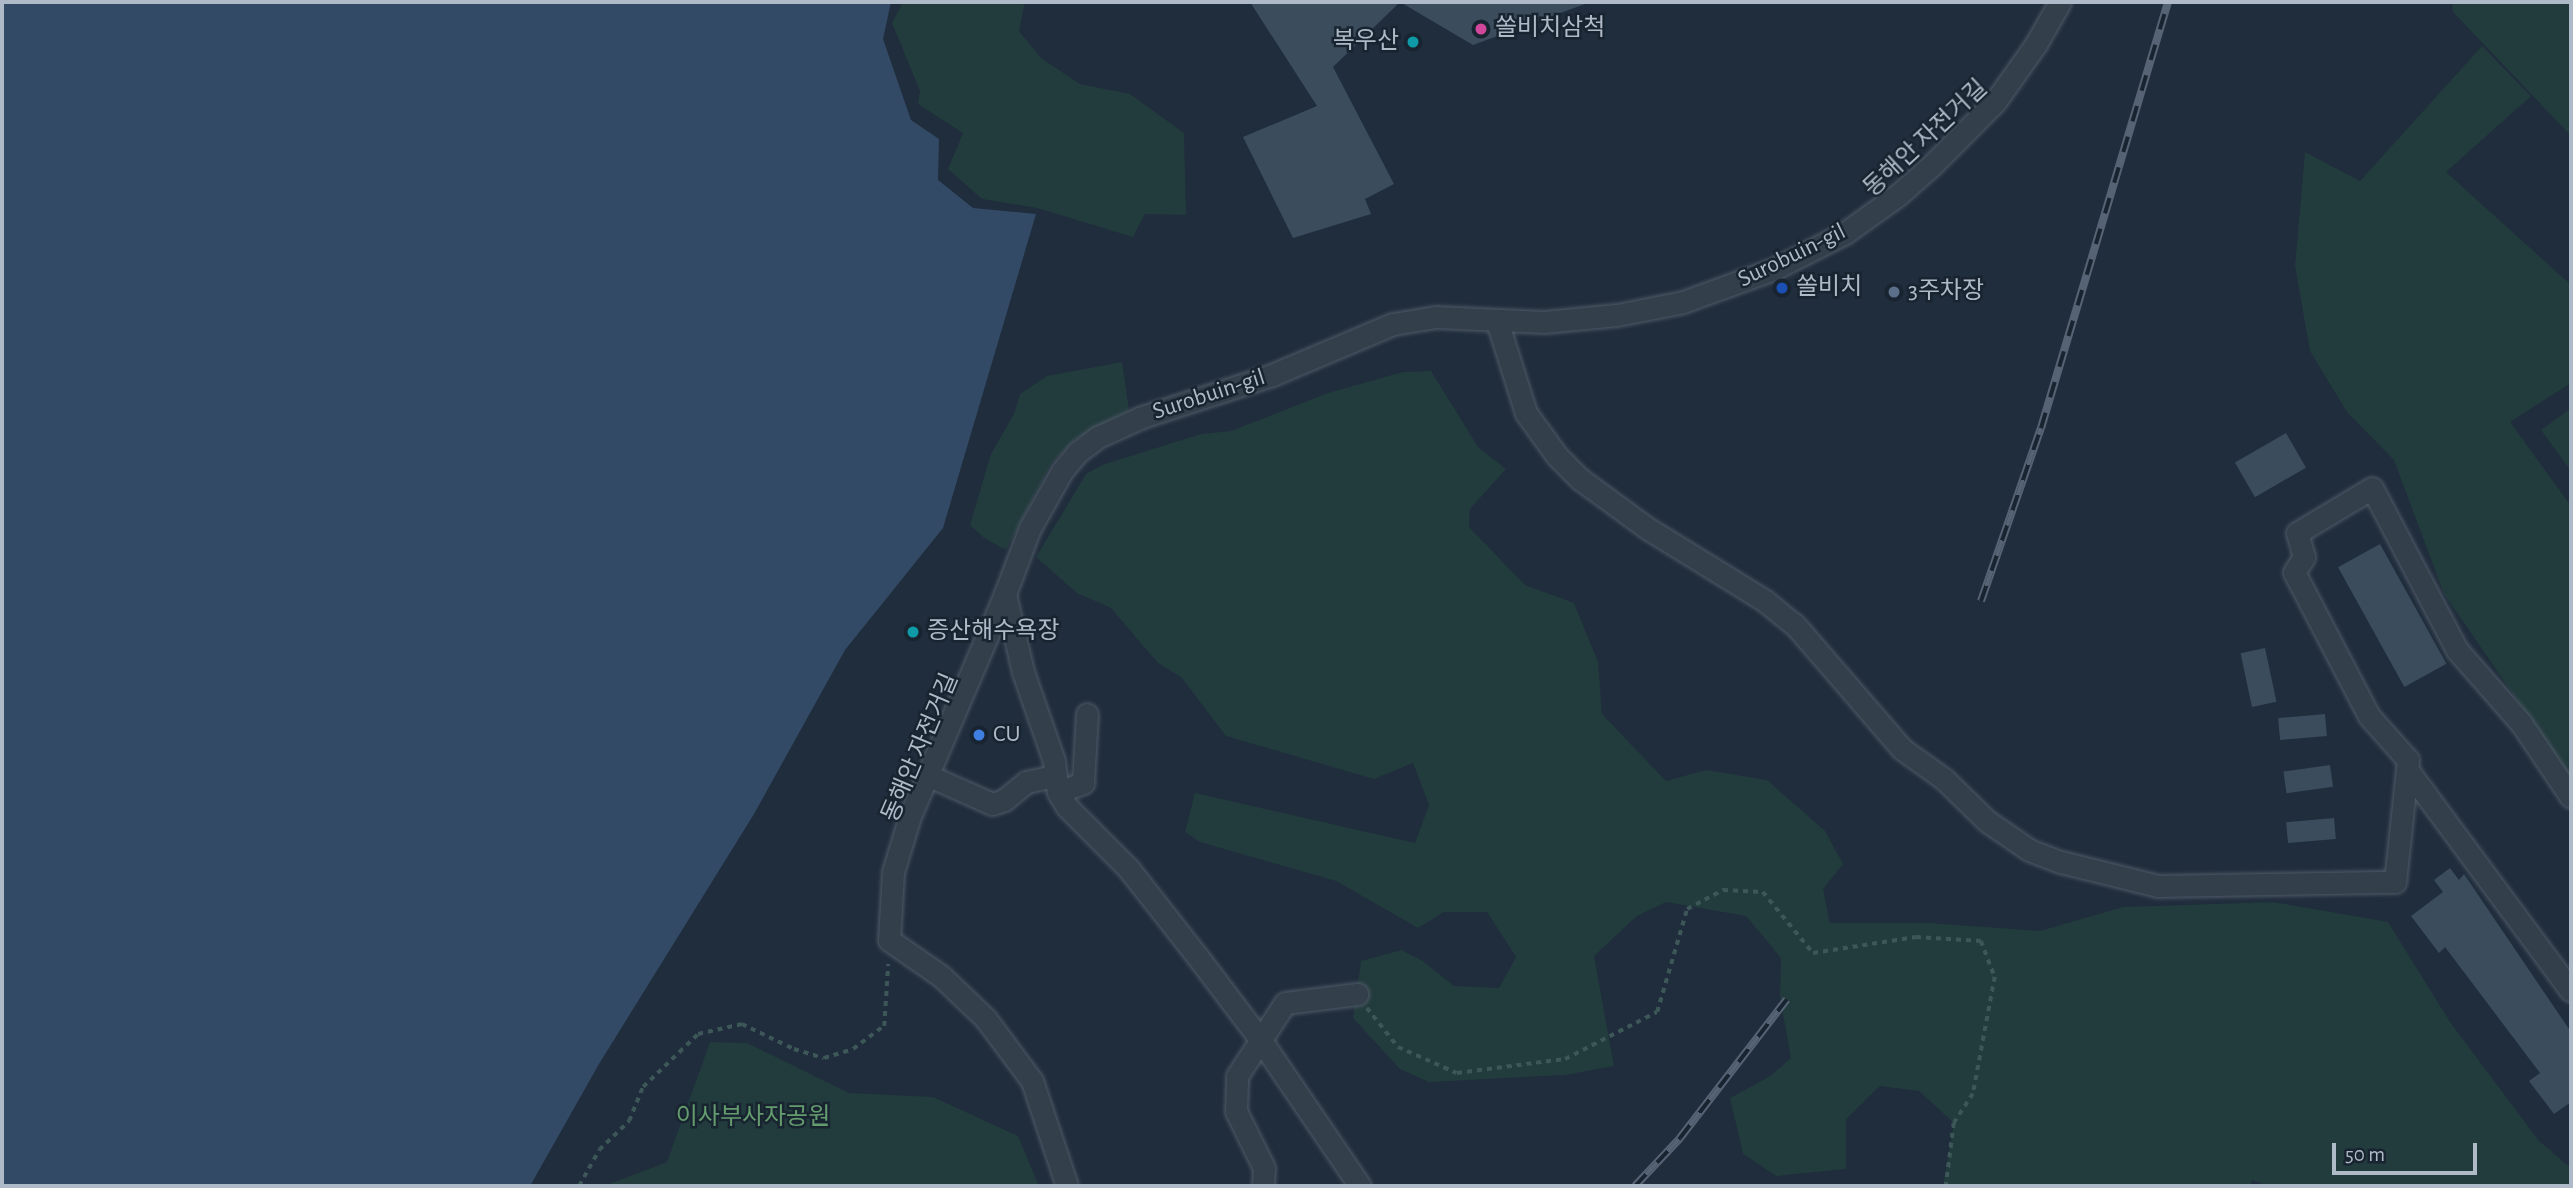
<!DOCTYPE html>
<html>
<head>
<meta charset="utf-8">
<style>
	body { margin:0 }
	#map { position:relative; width:2573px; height:1188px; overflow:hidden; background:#202d3c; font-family:"Alegreya Sans","Noto Sans KR",sans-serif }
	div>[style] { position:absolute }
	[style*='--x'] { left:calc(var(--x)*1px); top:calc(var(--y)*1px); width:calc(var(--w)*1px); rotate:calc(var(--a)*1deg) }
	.green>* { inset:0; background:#223b3d }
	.water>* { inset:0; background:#324a66 }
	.building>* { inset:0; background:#3b4c5c; transform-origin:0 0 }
	.path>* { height:3.5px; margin-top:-1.75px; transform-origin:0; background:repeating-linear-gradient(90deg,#3d5758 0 5px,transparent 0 10px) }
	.roads { filter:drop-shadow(0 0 2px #4f5a67) drop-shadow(0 0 2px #4f5a67) }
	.minor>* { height:21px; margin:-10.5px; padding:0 10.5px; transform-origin:10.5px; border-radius:10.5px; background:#343f4c }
	.rail>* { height:8px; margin-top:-4px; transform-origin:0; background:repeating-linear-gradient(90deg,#192431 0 16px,#556374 0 32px); box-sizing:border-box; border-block:2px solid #556374 }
	.dots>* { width:19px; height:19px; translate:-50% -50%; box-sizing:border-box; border:4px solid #192431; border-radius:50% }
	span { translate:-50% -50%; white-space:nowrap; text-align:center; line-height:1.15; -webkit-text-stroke:5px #192431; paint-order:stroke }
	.poi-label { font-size:24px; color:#afbac8 }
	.left { translate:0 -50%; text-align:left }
	.right { translate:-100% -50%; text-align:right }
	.street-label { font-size:24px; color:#afbac8 }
	.park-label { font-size:24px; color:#649c6e }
	.frame { position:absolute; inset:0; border:4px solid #afbac8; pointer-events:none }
	.scale { position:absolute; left:2332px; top:1143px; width:145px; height:32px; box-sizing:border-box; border:4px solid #afbac8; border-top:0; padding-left:9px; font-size:21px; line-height:24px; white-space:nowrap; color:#afbac8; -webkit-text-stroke:5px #192431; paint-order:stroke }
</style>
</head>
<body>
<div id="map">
	<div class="green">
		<i style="clip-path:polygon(903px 2px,1025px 2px,1019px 31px,1041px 58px,1080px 84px,1130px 94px,1184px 133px,1186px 215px,1145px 214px,1133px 237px,1037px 208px,982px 199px,948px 169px,963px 133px,918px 104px,920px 91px,892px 23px)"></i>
		<i style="clip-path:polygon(2452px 2px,2571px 2px,2571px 136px,2453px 12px)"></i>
		<i style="clip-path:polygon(2482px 46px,2531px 96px,2446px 172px,2571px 285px,2571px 383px,2510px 422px,2571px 506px,2571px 778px,2444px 594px,2394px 460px,2347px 412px,2310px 351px,2295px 266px,2305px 152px,2360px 181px)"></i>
		<i style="clip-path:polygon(1122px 362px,1129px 410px,1075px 439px,1051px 464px,1006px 550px,983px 537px,970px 525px,991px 454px,1014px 414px,1020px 394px,1047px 376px)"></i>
		<i style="clip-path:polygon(1431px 371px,1478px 447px,1506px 469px,1470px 509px,1469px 527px,1525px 585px,1574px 603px,1598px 662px,1602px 714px,1666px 781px,1706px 770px,1767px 780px,1825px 831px,1843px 864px,1823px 889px,1830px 923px,1929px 923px,2040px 931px,2123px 907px,2273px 902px,2388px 922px,2450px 1022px,2539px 1141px,2571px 1168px,2571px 1186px,2268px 1186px,2252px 1180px,2250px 1186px,1943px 1186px,1954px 1123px,1919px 1091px,1880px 1086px,1846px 1119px,1846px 1169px,1776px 1176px,1743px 1154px,1730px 1098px,1769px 1077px,1791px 1058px,1780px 998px,1781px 958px,1746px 916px,1666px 902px,1637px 916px,1594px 956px,1614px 1066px,1565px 1075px,1429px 1082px,1400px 1069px,1353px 1018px,1361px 961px,1401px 950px,1423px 961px,1454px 986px,1499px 988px,1516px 957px,1487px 912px,1444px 912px,1418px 928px,1336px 881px,1200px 842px,1185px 832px,1195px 793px,1415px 843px,1429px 805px,1413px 763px,1374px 779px,1226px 736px,1181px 677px,1158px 663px,1111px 608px,1077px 593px,1036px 557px,1086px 474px,1102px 465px,1201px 434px,1231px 431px,1328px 393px,1403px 372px)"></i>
		<i style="clip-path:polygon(2571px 408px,2571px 471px,2541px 430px)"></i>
		<i style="clip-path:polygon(710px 1042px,747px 1043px,849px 1093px,933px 1097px,1018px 1136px,1039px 1186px,604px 1186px,667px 1162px)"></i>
	</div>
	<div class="water">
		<i style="clip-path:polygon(2px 2px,891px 2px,883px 39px,911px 120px,939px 139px,938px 180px,973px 208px,1036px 214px,943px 528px,845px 650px,754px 814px,599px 1064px,530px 1186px,2px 1186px)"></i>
	</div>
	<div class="building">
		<i style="clip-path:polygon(1250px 2px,1584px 2px,1585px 4px,1473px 45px,1400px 2px,1333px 67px,1394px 184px,1365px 199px,1371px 214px,1293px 238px,1243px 137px,1317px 106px)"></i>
		<i style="left:2286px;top:433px;width:40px;height:59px;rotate:60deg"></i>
		<i style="left:2380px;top:544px;width:137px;height:48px;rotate:61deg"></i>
		<i style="left:2265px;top:648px;width:55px;height:25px;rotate:78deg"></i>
		<i style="left:2325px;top:714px;width:22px;height:47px;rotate:85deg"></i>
		<i style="left:2330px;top:765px;width:22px;height:47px;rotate:82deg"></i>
		<i style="left:2334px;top:818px;width:21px;height:48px;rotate:85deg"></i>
		<i style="clip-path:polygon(2450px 868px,2459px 880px,2464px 874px,2571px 1032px,2571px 1102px,2554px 1114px,2529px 1081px,2540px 1073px,2445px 947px,2439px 953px,2411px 916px,2443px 892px,2434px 880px)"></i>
	</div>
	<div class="path">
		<i style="--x:1367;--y:1008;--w:50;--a:51.5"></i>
		<i style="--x:1398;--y:1047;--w:64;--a:23.8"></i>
		<i style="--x:1457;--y:1073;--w:109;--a:-7.4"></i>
		<i style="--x:1565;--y:1059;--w:103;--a:-27.1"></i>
		<i style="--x:1657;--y:1012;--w:107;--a:-73.8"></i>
		<i style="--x:1687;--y:909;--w:41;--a:-27.8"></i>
		<i style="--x:1723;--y:890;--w:40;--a:2.9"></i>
		<i style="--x:1763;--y:892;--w:79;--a:50.7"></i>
		<i style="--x:1813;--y:953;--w:104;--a:-8.8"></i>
		<i style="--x:1916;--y:937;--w:65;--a:3.5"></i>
		<i style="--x:1981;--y:941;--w:39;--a:69"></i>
		<i style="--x:1995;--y:977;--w:119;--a:100.6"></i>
		<i style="--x:1973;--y:1094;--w:35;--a:123"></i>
		<i style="--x:1954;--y:1123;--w:64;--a:97.2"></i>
		<i style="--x:579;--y:1186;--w:41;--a:-60.9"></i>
		<i style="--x:599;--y:1150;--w:42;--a:-44"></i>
		<i style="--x:629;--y:1121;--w:37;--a:-68"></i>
		<i style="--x:643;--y:1087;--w:76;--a:-43.9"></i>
		<i style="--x:698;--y:1034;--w:45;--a:-12.8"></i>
		<i style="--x:742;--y:1024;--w:58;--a:25.7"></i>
		<i style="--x:794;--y:1049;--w:31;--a:17"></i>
		<i style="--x:824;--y:1058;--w:30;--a:-17"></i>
		<i style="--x:853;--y:1049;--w:39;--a:-37"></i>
		<i style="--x:884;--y:1026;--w:62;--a:-86.3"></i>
	</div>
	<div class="roads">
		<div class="minor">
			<i style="--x:1497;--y:321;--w:96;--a:72.5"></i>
			<i style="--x:1526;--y:413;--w:53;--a:54.2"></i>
			<i style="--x:1557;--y:456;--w:33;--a:45"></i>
			<i style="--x:1580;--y:479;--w:83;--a:36.2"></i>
			<i style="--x:1647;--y:528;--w:139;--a:31.7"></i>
			<i style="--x:1765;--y:601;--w:38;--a:39"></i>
			<i style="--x:1795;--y:625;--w:164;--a:49.2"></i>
			<i style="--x:1902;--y:749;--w:52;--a:35.5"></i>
			<i style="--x:1944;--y:779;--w:60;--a:44.3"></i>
			<i style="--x:1987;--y:821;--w:51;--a:34.6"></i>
			<i style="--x:2029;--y:850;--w:34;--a:21"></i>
			<i style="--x:2061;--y:862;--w:100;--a:13.9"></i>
			<i style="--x:2158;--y:886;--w:237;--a:-1"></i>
			<i style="--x:2395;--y:882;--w:123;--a:-83.9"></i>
			<i style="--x:2408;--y:760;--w:59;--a:-131.6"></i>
			<i style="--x:2369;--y:716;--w:162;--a:-117.5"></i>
			<i style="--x:2294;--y:572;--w:18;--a:-56"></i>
			<i style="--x:2304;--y:557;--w:25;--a:-106"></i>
			<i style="--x:2297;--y:533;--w:87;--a:-31"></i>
			<i style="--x:2372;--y:488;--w:183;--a:62.3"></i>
			<i style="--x:2457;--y:650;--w:97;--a:48.8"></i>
			<i style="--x:2521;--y:723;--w:89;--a:56"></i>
			<i style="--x:1005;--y:594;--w:80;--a:77"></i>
			<i style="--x:1023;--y:672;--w:94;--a:70.8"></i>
			<i style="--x:1054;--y:761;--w:31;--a:83"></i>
			<i style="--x:1058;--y:792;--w:17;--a:59"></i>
			<i style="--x:1067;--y:807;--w:86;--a:45"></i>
			<i style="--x:1128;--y:868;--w:112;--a:51.9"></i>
			<i style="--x:1197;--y:956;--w:108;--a:52.9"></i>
			<i style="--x:1262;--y:1042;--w:174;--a:55.8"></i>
			<i style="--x:2409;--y:772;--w:272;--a:53.5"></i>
			<i style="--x:927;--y:775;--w:71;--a:24"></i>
			<i style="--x:992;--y:804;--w:13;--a:-18"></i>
			<i style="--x:1004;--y:800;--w:28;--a:-39"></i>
			<i style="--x:1026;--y:782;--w:30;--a:-12"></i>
			<i style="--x:1058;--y:792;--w:27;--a:-20"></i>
			<i style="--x:1083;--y:783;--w:69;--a:-86.7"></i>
			<i style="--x:1067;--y:1186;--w:111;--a:-108.4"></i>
			<i style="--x:1032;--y:1081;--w:77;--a:-126.6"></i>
			<i style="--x:986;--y:1019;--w:62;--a:-136.3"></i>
			<i style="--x:941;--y:976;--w:63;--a:-145.3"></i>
			<i style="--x:889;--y:940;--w:68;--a:-86.6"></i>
			<i style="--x:893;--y:872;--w:59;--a:-73.1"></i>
			<i style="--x:910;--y:816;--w:241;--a:-66.8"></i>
			<i style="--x:1005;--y:594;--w:71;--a:-69.3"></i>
			<i style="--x:1030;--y:528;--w:65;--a:-60.7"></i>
			<i style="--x:1062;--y:471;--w:25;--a:-50"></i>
			<i style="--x:1078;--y:452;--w:25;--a:-37"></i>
			<i style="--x:1098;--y:437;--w:48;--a:-24.4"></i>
			<i style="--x:1142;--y:417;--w:137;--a:-17.9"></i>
			<i style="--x:1272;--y:375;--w:131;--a:-22.9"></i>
			<i style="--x:1393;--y:324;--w:44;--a:-9.2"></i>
			<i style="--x:1436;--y:317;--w:108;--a:2.7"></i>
			<i style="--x:1544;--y:322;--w:73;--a:-5.5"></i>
			<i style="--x:1617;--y:315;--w:67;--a:-11.1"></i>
			<i style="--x:1683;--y:302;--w:97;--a:-19.9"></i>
			<i style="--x:1774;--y:269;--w:80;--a:-26.9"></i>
			<i style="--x:1845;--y:233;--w:65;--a:-35.6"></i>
			<i style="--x:1898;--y:195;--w:44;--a:-41.3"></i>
			<i style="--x:1931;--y:166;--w:91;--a:-45"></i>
			<i style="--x:1995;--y:102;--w:71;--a:-54.7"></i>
			<i style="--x:2036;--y:44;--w:48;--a:-60.3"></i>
			<i style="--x:1263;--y:1186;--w:18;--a:-87"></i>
			<i style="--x:1264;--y:1168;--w:64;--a:-116.2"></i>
			<i style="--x:1236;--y:1111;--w:35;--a:-88"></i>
			<i style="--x:1237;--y:1076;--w:87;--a:-56.7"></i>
			<i style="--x:1285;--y:1003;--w:73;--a:-7.1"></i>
		</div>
	</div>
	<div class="rail">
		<i style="--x:1981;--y:601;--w:183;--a:-70.9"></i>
		<i style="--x:2041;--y:428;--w:445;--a:-73.4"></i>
		<i style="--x:1635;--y:1186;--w:66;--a:-46.8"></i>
		<i style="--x:1680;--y:1138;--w:175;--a:-52.4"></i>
	</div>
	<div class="dots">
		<i style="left:1481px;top:29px;background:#d1479c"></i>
		<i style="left:1413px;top:42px;background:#0f9aa8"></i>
		<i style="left:1782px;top:288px;background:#1a4fb4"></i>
		<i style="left:1894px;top:292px;background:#5c6f8a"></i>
		<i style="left:913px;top:632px;background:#0f9aa8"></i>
		<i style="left:979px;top:735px;background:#3f7fe0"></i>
	</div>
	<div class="poi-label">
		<span class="left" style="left:1495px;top:29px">쏠비치삼척</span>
		<span class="right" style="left:1399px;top:42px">복우산</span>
		<span class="left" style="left:1796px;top:288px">쏠비치</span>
		<span class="left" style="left:1908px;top:292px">3주차장</span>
		<span class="left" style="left:927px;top:632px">증산해수욕장</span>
		<span class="left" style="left:993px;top:735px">CU</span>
	</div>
	<div class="street-label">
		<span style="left:1926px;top:139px;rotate:-43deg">동해안 자전거길</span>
		<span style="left:1792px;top:256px;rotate:-26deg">Surobuin-gil</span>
		<span style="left:1209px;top:395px;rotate:-18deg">Surobuin-gil</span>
		<span style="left:921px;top:748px;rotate:-67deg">동해안 자전거길</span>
	</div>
	<div class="park-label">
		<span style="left:753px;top:1118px">이사부사자공원</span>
	</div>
	<div class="frame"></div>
	<div class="scale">50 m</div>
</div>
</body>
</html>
